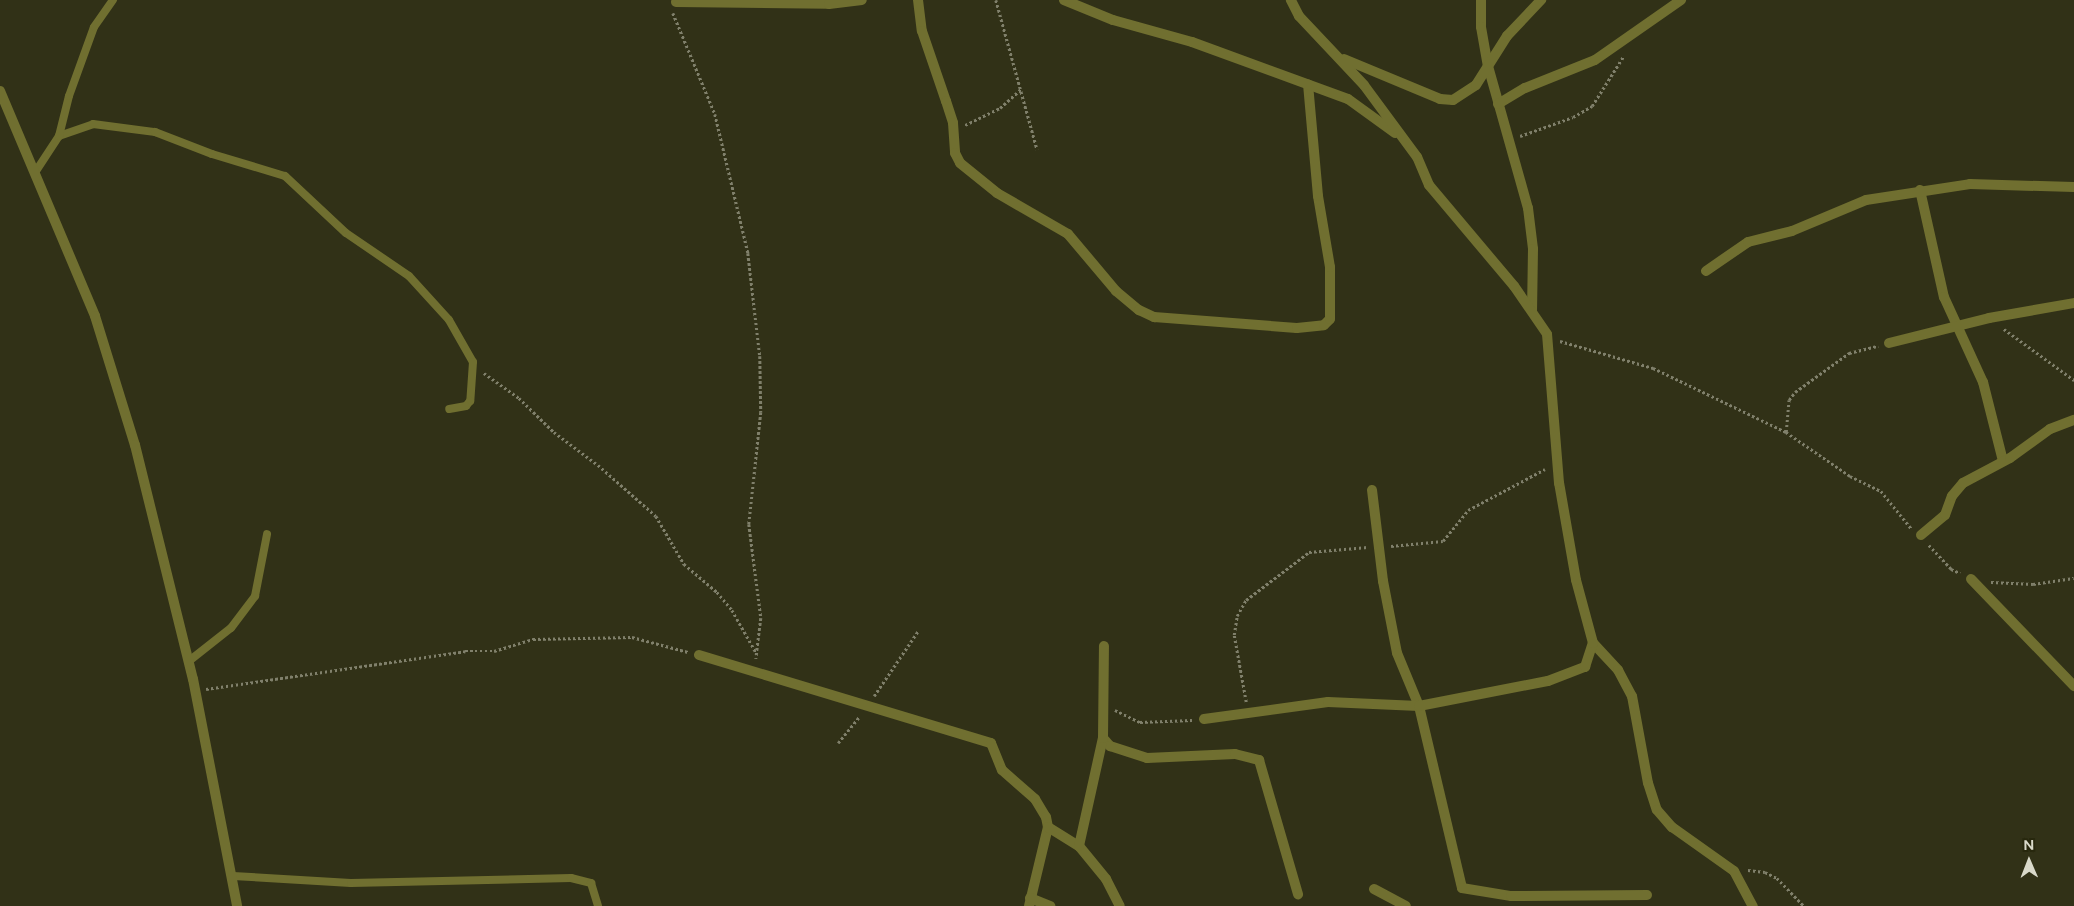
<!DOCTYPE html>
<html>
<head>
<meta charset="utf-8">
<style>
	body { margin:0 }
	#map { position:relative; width:2074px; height:906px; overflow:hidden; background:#313117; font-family:Figtree,sans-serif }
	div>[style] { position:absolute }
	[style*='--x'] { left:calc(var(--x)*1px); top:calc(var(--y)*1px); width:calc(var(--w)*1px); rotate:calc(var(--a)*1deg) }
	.path>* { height:2.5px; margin-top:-1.25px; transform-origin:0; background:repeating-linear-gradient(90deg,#80806b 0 2.5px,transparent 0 5px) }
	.lane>* { height:8px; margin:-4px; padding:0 4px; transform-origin:4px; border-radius:4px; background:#706f30 }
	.street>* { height:10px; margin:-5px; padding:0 5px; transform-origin:5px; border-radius:5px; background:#706f30 }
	span { translate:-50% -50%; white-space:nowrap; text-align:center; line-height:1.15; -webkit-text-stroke:4px #27270d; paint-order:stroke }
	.north { position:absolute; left:2004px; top:836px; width:50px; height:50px; -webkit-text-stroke:4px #27270d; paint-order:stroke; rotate:359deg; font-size:14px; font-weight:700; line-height:20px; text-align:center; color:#d9d9ca }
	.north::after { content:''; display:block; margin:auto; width:18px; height:22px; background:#d9d9ca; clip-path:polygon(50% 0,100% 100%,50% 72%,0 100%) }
</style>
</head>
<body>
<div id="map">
	<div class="path">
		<i style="--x:996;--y:0;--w:155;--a:74.6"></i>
		<i style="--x:673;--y:13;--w:109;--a:67.4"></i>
		<i style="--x:715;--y:114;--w:143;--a:76.6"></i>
		<i style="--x:748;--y:253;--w:104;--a:83.4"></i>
		<i style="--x:760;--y:356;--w:56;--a:89"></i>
		<i style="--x:761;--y:412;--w:113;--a:96.1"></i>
		<i style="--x:749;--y:524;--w:95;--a:82.7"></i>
		<i style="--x:761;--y:618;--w:41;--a:97"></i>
		<i style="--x:965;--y:125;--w:39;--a:-26"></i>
		<i style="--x:1000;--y:108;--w:28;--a:-42"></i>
		<i style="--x:1520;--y:136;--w:56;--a:-19.7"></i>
		<i style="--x:1573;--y:117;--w:22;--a:-30"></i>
		<i style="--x:1592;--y:106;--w:58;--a:-57.7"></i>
		<i style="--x:2004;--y:329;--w:87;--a:36.1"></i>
		<i style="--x:1560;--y:341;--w:97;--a:16.2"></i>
		<i style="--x:1653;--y:368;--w:148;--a:25.7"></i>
		<i style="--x:1786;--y:432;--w:78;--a:34.5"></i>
		<i style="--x:1850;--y:476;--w:34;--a:26"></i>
		<i style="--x:1881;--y:491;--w:48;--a:51"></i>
		<i style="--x:484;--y:373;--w:43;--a:35.5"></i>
		<i style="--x:519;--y:398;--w:49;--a:44.2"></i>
		<i style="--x:554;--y:432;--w:55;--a:36.9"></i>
		<i style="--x:598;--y:465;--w:77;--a:41.3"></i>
		<i style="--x:656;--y:516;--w:56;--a:59.7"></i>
		<i style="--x:684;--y:564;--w:43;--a:40.3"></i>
		<i style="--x:717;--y:592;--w:23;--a:50"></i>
		<i style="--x:732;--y:610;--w:51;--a:60.4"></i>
		<i style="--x:1786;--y:432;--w:32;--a:-85"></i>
		<i style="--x:1789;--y:400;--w:10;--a:-53"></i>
		<i style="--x:1795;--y:392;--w:67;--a:-35.8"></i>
		<i style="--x:1849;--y:353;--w:30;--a:-14"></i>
		<i style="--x:1929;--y:545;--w:33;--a:47"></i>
		<i style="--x:1951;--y:569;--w:10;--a:24"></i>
		<i style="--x:1391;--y:546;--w:52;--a:-5.5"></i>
		<i style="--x:1443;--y:541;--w:40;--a:-51"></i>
		<i style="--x:1468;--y:510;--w:87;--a:-28"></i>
		<i style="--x:1991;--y:582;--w:42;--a:2.7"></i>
		<i style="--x:2033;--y:584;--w:41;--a:-8.3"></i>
		<i style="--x:206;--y:689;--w:262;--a:-8.3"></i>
		<i style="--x:465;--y:651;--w:29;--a:0"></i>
		<i style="--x:494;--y:651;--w:41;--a:-17.1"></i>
		<i style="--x:533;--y:639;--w:99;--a:-1.2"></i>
		<i style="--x:632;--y:637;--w:58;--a:15"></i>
		<i style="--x:874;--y:696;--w:78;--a:-55.9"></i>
		<i style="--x:1246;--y:702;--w:68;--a:-100.2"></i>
		<i style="--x:1234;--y:635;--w:19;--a:-81"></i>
		<i style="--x:1237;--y:616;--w:18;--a:-61"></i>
		<i style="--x:1246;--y:600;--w:79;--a:-37.3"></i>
		<i style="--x:1309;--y:552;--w:59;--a:-4.8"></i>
		<i style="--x:1115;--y:710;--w:28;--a:26"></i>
		<i style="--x:1140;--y:722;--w:52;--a:-2.2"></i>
		<i style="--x:838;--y:743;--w:33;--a:-51"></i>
		<i style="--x:1748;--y:870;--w:17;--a:7"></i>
		<i style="--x:1765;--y:872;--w:13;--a:27"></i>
		<i style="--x:1777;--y:878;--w:39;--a:46"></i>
	</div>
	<div class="lane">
		<i style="--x:59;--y:136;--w:36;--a:-19"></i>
		<i style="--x:93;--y:124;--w:63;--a:7.4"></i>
		<i style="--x:155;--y:132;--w:61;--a:21.1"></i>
		<i style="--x:212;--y:154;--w:76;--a:16.8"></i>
		<i style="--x:285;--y:176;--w:83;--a:43.1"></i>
		<i style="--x:346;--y:233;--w:76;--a:34.3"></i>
		<i style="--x:409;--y:276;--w:59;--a:47.7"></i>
		<i style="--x:449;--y:320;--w:48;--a:60.3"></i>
		<i style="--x:473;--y:362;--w:39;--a:94"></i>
		<i style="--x:470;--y:401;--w:6;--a:129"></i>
		<i style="--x:466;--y:406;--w:17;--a:170"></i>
		<i style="--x:36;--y:171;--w:42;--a:-56.7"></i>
		<i style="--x:59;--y:136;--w:41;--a:-76"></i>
		<i style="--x:69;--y:96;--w:73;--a:-70.1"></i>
		<i style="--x:94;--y:27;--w:33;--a:-55"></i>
		<i style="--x:189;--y:661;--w:53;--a:-38.2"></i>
		<i style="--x:231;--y:628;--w:40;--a:-53"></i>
		<i style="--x:255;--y:596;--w:63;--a:-79"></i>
		<i style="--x:233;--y:876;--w:118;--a:3.4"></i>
		<i style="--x:351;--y:883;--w:220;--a:-1.3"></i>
		<i style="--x:571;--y:878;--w:21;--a:14"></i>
		<i style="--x:591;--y:883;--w:24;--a:73"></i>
	</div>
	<div class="street">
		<i style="--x:918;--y:0;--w:31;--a:83"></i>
		<i style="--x:922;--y:31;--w:74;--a:71.1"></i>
		<i style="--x:946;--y:101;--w:23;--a:72"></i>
		<i style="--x:953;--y:123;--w:30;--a:86"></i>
		<i style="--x:955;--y:153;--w:11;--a:63"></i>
		<i style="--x:960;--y:163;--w:48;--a:39"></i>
		<i style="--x:997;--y:193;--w:82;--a:30"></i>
		<i style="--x:1068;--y:234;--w:75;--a:49.9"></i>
		<i style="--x:1116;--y:291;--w:30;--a:40"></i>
		<i style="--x:1139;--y:310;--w:17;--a:25"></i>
		<i style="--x:1154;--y:317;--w:143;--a:4.4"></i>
		<i style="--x:1297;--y:328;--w:27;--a:-6"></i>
		<i style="--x:1324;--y:325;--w:8;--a:-45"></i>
		<i style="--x:1330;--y:319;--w:52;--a:-90"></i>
		<i style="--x:1330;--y:267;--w:72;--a:-99.6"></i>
		<i style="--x:1318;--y:196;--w:112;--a:-95.1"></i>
		<i style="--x:1064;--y:0;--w:53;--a:22.2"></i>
		<i style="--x:1113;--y:20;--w:82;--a:15.6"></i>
		<i style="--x:1192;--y:42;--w:166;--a:20.1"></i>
		<i style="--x:1348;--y:99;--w:58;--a:35.9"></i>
		<i style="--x:1481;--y:0;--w:27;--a:90"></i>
		<i style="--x:1481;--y:27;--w:40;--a:80"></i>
		<i style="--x:1488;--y:66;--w:148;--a:74.3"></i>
		<i style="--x:1528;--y:208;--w:41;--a:83"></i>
		<i style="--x:1533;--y:249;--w:61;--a:90.9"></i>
		<i style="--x:676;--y:2;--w:153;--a:0.7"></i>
		<i style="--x:829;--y:4;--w:33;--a:-7"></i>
		<i style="--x:1344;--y:59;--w:104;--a:22.6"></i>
		<i style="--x:1440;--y:99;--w:13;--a:4"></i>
		<i style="--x:1453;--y:100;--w:27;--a:-33"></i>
		<i style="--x:1476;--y:85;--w:58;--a:-57.7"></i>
		<i style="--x:1507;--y:36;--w:50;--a:-46.6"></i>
		<i style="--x:0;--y:91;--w:244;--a:67.1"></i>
		<i style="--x:95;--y:316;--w:135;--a:72.8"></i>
		<i style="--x:135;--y:445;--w:241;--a:76.1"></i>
		<i style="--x:193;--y:679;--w:231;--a:79"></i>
		<i style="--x:1498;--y:104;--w:31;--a:-31"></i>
		<i style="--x:1525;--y:88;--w:75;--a:-21.8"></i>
		<i style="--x:1595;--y:60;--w:105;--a:-34.9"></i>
		<i style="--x:1920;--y:190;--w:110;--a:77.4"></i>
		<i style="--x:1944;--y:297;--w:94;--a:65.4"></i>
		<i style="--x:1983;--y:382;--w:81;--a:75.8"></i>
		<i style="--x:1706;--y:271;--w:51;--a:-34.6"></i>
		<i style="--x:1748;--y:242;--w:45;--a:-14"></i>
		<i style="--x:1792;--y:231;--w:80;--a:-22.7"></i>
		<i style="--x:1866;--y:200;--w:105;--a:-8.7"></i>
		<i style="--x:1970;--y:184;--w:104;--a:1.7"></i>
		<i style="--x:1889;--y:343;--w:103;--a:-14"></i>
		<i style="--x:1989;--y:318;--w:86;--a:-10"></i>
		<i style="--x:1372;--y:490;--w:92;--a:83.1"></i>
		<i style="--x:1383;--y:581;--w:73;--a:79"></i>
		<i style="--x:1397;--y:653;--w:57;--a:67.5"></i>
		<i style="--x:1419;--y:706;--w:187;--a:76.7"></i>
		<i style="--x:1462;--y:888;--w:50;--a:9.3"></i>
		<i style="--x:1511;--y:896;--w:136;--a:-0.4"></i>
		<i style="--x:1921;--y:535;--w:31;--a:-40"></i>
		<i style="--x:1945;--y:515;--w:20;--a:-70"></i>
		<i style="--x:1952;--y:496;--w:17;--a:-50"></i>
		<i style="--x:1963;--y:483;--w:53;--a:-28"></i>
		<i style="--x:2010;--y:458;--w:49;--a:-35.9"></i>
		<i style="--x:2050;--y:429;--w:26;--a:-21"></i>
		<i style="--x:1971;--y:579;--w:149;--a:46.1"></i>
		<i style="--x:1593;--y:643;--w:37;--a:47"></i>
		<i style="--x:1618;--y:670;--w:30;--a:62"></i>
		<i style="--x:1632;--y:696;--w:88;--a:79.6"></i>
		<i style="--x:1648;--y:783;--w:28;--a:72"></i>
		<i style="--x:1657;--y:810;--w:23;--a:49"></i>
		<i style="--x:1672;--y:827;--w:76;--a:35.4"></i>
		<i style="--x:1734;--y:871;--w:40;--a:62"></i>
		<i style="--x:699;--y:655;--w:305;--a:16.8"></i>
		<i style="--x:991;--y:743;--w:29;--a:68"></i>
		<i style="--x:1002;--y:770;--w:44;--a:41.3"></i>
		<i style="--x:1035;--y:799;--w:21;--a:59"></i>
		<i style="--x:1046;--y:817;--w:10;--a:79"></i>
		<i style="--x:1048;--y:827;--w:81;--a:103.5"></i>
		<i style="--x:1204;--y:719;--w:125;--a:-7.8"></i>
		<i style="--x:1328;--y:702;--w:91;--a:2.5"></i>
		<i style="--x:1419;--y:706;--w:131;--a:-11"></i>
		<i style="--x:1548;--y:681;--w:40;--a:-21"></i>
		<i style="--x:1585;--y:667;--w:25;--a:-72"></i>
		<i style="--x:1593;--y:643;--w:65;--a:-105.1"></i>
		<i style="--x:1576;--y:580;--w:98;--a:-99.9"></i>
		<i style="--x:1559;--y:483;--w:149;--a:-94.6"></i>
		<i style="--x:1547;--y:334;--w:58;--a:-124.5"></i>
		<i style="--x:1514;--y:286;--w:132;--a:-130.1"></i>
		<i style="--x:1429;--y:185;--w:30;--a:-113"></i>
		<i style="--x:1417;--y:157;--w:89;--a:-126.4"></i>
		<i style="--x:1364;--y:85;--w:95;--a:-133.3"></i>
		<i style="--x:1299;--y:16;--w:18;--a:-117"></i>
		<i style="--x:1103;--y:738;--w:11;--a:49"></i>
		<i style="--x:1110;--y:746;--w:39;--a:18"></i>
		<i style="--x:1147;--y:758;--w:88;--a:-2.6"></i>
		<i style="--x:1235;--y:754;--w:25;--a:14"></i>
		<i style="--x:1259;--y:760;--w:140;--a:73.8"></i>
		<i style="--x:1048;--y:827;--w:36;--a:32"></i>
		<i style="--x:1079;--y:846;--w:43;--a:50.7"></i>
		<i style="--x:1106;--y:879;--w:30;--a:63"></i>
		<i style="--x:1079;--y:846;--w:111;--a:-77.5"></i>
		<i style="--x:1103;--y:738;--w:92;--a:-89.4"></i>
		<i style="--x:1374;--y:889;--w:36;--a:28"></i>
		<i style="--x:1030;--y:898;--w:22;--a:22"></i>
	</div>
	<div class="north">N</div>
</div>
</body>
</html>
